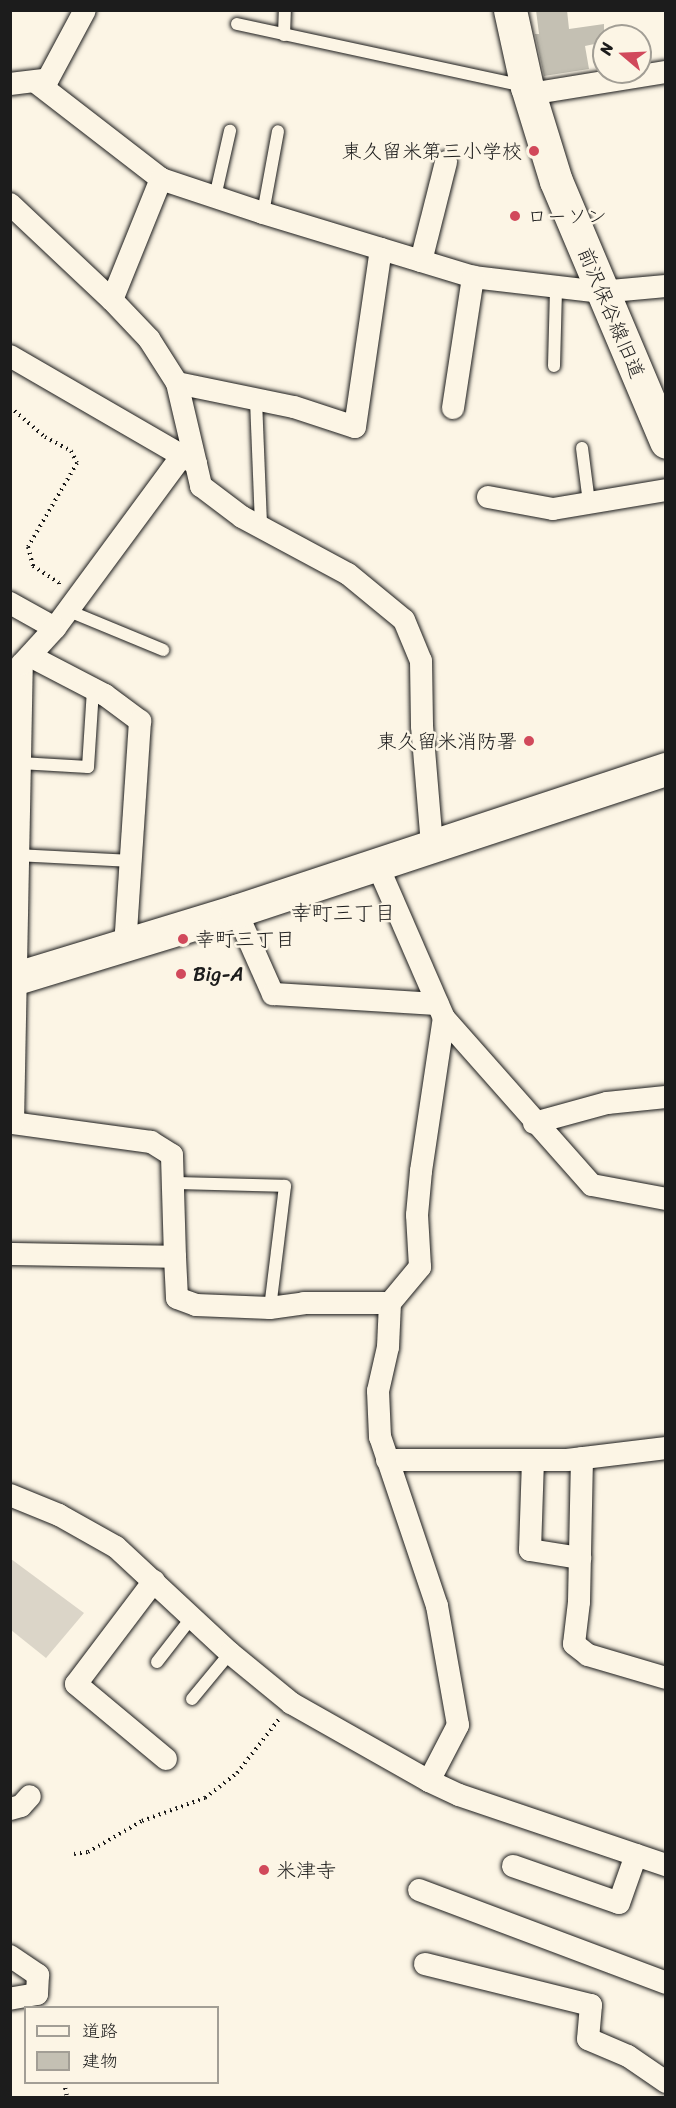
<!DOCTYPE html>
<html>
<head>
<meta charset="utf-8">
<style>
	body { margin:0 }
	#map { position:relative; width:676px; height:2108px; overflow:hidden; background:#fcf5e5; font-family:Sriracha,"Klee One",sans-serif }
	div>[style] { position:absolute }
	[style*='--x'] { left:calc(var(--x)*1px); top:calc(var(--y)*1px); width:calc(var(--w)*1px); rotate:calc(var(--a)*1deg) }
	.green>* { inset:0; background:#dbd5c8 }
	.building>* { inset:0; background:#c4c0b3 }
	.path>* { height:4px; margin-top:-2px; transform-origin:0; background:repeating-linear-gradient(90deg,#1c1c1c 0 1.5px,transparent 0 6px) }
	.roads { filter:drop-shadow(0 0 2px #1c1c1c) drop-shadow(0 0 2px #1c1c1c) }
	.lane>* { height:12px; margin:-6px; padding:0 6px; transform-origin:6px; border-radius:6px; background:#fcf5e5 }
	.street>* { height:22px; margin:-11px; padding:0 11px; transform-origin:11px; border-radius:11px; background:#fcf5e5 }
	.secondary>* { height:33px; margin:-16.5px; padding:0 16.5px; transform-origin:16.5px; border-radius:16.5px; background:#fcf5e5 }
	.dots>* { width:16px; height:16px; translate:-50% -50%; box-sizing:border-box; border:3px solid #fcf5e5; border-radius:50% }
	span { translate:-50% -50%; white-space:nowrap; text-align:center; line-height:1.15; -webkit-text-stroke:5px #fcf5e5; paint-order:stroke }
	.poi-label { font-size:20px; color:#1c1c1c }
	.right { translate:-100% -50%; text-align:right }
	.left { translate:0 -50%; text-align:left }
	.street-label { font-size:20px; color:#1c1c1c }
	.neighbourhood-label { font-size:21px; color:#1c1c1c }
	.frame { position:absolute; inset:0; border:12px solid #1c1c1c; pointer-events:none }
	.legend { position:absolute; left:24px; top:2006px; width:195px; height:78px; box-sizing:border-box; background:#fcf5e5; border:2px solid #a29e95; margin:0; padding:8px 10px; list-style:none; font-size:18px; color:#1c1c1c }
	.legend li { display:flex; align-items:center; gap:12px; height:30px }
	.legend b { width:30px; border:2px solid #a29e95 }
	.north { position:absolute; left:592px; top:24px; width:60px; height:60px; box-sizing:border-box; background:#fcf5e5; border:2px solid #a29e95; border-radius:50%; rotate:289deg; font-size:16px; font-weight:700; line-height:24px; text-align:center; color:#1c1c1c }
	.north::after { content:''; display:block; margin:auto; width:21px; height:27px; background:#d1495b; clip-path:polygon(50% 0,100% 100%,50% 72%,0 100%) }
</style>
</head>
<body>
<div id="map">
	<div class="green">
		<i style="clip-path:polygon(11px 1559px,84px 1613px,46px 1658px,11px 1630px)"></i>
	</div>
	<div class="building">
		<i style="clip-path:polygon(536px 10px,567px 10px,569px 29px,604px 24px,604px 42px,585px 46px,589px 69px,544px 76px,535px 34px,539px 34px)"></i>
	</div>
	<div class="path">
		<i style="--x:10;--y:407;--w:46;--a:40.6"></i>
		<i style="--x:45;--y:437;--w:30;--a:28"></i>
		<i style="--x:71;--y:451;--w:13;--a:63"></i>
		<i style="--x:77;--y:463;--w:97;--a:120.3"></i>
		<i style="--x:28;--y:547;--w:20;--a:75"></i>
		<i style="--x:33;--y:566;--w:31;--a:33"></i>
		<i style="--x:59;--y:583;--w:6;--a:90"></i>
		<i style="--x:74;--y:1854;--w:14;--a:-8"></i>
		<i style="--x:88;--y:1852;--w:62;--a:-29.9"></i>
		<i style="--x:142;--y:1821;--w:67;--a:-20.1"></i>
		<i style="--x:205;--y:1798;--w:41;--a:-38"></i>
		<i style="--x:237;--y:1773;--w:70;--a:-52"></i>
		<i style="--x:64;--y:2082;--w:16;--a:79"></i>
	</div>
	<div class="roads">
		<div class="lane">
			<i style="--x:237;--y:24;--w:293;--a:12.2"></i>
			<i style="--x:284;--y:35;--w:25;--a:-88"></i>
			<i style="--x:215;--y:197;--w:68;--a:-77.2"></i>
			<i style="--x:263;--y:213;--w:83;--a:-79.6"></i>
			<i style="--x:554;--y:366;--w:79;--a:-88.5"></i>
			<i style="--x:256;--y:400;--w:127;--a:87.7"></i>
			<i style="--x:582;--y:448;--w:55;--a:82.7"></i>
			<i style="--x:69;--y:611;--w:102;--a:22.5"></i>
			<i style="--x:20;--y:763;--w:68;--a:3.4"></i>
			<i style="--x:88;--y:767;--w:78;--a:-86.3"></i>
			<i style="--x:17;--y:855;--w:114;--a:3"></i>
			<i style="--x:173;--y:1183;--w:112;--a:1.5"></i>
			<i style="--x:285;--y:1186;--w:123;--a:97"></i>
			<i style="--x:157;--y:1662;--w:57;--a:-52.1"></i>
			<i style="--x:192;--y:1699;--w:60;--a:-50.4"></i>
		</div>
		<div class="street">
			<i style="--x:37;--y:83;--w:157;--a:37.7"></i>
			<i style="--x:161;--y:179;--w:108;--a:18.4"></i>
			<i style="--x:263;--y:213;--w:220;--a:16.9"></i>
			<i style="--x:473;--y:277;--w:128;--a:6.7"></i>
			<i style="--x:600;--y:292;--w:66;--a:-5.2"></i>
			<i style="--x:10;--y:84;--w:38;--a:-7"></i>
			<i style="--x:48;--y:79;--w:78;--a:-61.8"></i>
			<i style="--x:530;--y:94;--w:138;--a:-9.2"></i>
			<i style="--x:10;--y:204;--w:140;--a:43.3"></i>
			<i style="--x:112;--y:300;--w:131;--a:-68"></i>
			<i style="--x:421;--y:261;--w:102;--a:-75.8"></i>
			<i style="--x:112;--y:300;--w:54;--a:46.5"></i>
			<i style="--x:149;--y:339;--w:52;--a:57.5"></i>
			<i style="--x:177;--y:383;--w:83;--a:76.8"></i>
			<i style="--x:10;--y:356;--w:215;--a:30.1"></i>
			<i style="--x:196;--y:464;--w:23;--a:77"></i>
			<i style="--x:201;--y:486;--w:51;--a:37.1"></i>
			<i style="--x:242;--y:517;--w:120;--a:28.3"></i>
			<i style="--x:348;--y:574;--w:72;--a:39.4"></i>
			<i style="--x:404;--y:620;--w:44;--a:67.5"></i>
			<i style="--x:421;--y:661;--w:65;--a:89.1"></i>
			<i style="--x:422;--y:726;--w:118;--a:85.2"></i>
			<i style="--x:177;--y:383;--w:119;--a:11.6"></i>
			<i style="--x:294;--y:407;--w:64;--a:18.2"></i>
			<i style="--x:355;--y:427;--w:180;--a:-81.7"></i>
			<i style="--x:453;--y:408;--w:133;--a:-81.3"></i>
			<i style="--x:488;--y:497;--w:66;--a:10.5"></i>
			<i style="--x:553;--y:509;--w:115;--a:-9.5"></i>
			<i style="--x:10;--y:603;--w:51;--a:29.1"></i>
			<i style="--x:55;--y:628;--w:212;--a:-53.6"></i>
			<i style="--x:30;--y:656;--w:85;--a:27.5"></i>
			<i style="--x:105;--y:695;--w:44;--a:36.6"></i>
			<i style="--x:140;--y:721;--w:225;--a:93.8"></i>
			<i style="--x:377;--y:864;--w:168;--a:66.5"></i>
			<i style="--x:444;--y:1018;--w:223;--a:48.5"></i>
			<i style="--x:592;--y:1185;--w:75;--a:10.7"></i>
			<i style="--x:236;--y:911;--w:91;--a:66"></i>
			<i style="--x:273;--y:994;--w:165;--a:3.5"></i>
			<i style="--x:534;--y:1123;--w:76;--a:-15.3"></i>
			<i style="--x:607;--y:1103;--w:59;--a:-5.8"></i>
			<i style="--x:10;--y:1254;--w:165;--a:1"></i>
			<i style="--x:175;--y:1257;--w:102;--a:-91.7"></i>
			<i style="--x:172;--y:1155;--w:25;--a:-148"></i>
			<i style="--x:151;--y:1142;--w:139;--a:-172.2"></i>
			<i style="--x:13;--y:1123;--w:459;--a:-88.9"></i>
			<i style="--x:22;--y:664;--w:49;--a:-47.5"></i>
			<i style="--x:175;--y:1257;--w:41;--a:87.2"></i>
			<i style="--x:177;--y:1298;--w:20;--a:20"></i>
			<i style="--x:196;--y:1305;--w:74;--a:2.3"></i>
			<i style="--x:270;--y:1308;--w:34;--a:-8"></i>
			<i style="--x:304;--y:1303;--w:86;--a:0"></i>
			<i style="--x:582;--y:1458;--w:144;--a:91.2"></i>
			<i style="--x:579;--y:1602;--w:42;--a:96.8"></i>
			<i style="--x:574;--y:1644;--w:18;--a:38"></i>
			<i style="--x:588;--y:1655;--w:81;--a:16.4"></i>
			<i style="--x:387;--y:1460;--w:180;--a:0"></i>
			<i style="--x:567;--y:1460;--w:100;--a:-6.9"></i>
			<i style="--x:533;--y:1460;--w:90;--a:91.9"></i>
			<i style="--x:530;--y:1550;--w:51;--a:9.1"></i>
			<i style="--x:10;--y:1495;--w:53;--a:22.2"></i>
			<i style="--x:59;--y:1515;--w:65;--a:29.3"></i>
			<i style="--x:116;--y:1547;--w:156;--a:42.9"></i>
			<i style="--x:230;--y:1653;--w:79;--a:39.3"></i>
			<i style="--x:291;--y:1703;--w:159;--a:29.5"></i>
			<i style="--x:429;--y:1781;--w:33;--a:25"></i>
			<i style="--x:459;--y:1795;--w:219;--a:18.7"></i>
			<i style="--x:154;--y:1581;--w:129;--a:127.1"></i>
			<i style="--x:76;--y:1684;--w:117;--a:39.8"></i>
			<i style="--x:429;--y:1781;--w:63;--a:-62.6"></i>
			<i style="--x:458;--y:1725;--w:121;--a:-100"></i>
			<i style="--x:437;--y:1606;--w:178;--a:-108.6"></i>
			<i style="--x:380;--y:1437;--w:46;--a:-92.5"></i>
			<i style="--x:378;--y:1391;--w:45;--a:-77.2"></i>
			<i style="--x:388;--y:1347;--w:44;--a:-87.4"></i>
			<i style="--x:390;--y:1303;--w:47;--a:-50.2"></i>
			<i style="--x:420;--y:1267;--w:52;--a:-93.3"></i>
			<i style="--x:417;--y:1215;--w:44;--a:-84.8"></i>
			<i style="--x:421;--y:1171;--w:155;--a:-81.5"></i>
			<i style="--x:10;--y:1809;--w:11;--a:-15"></i>
			<i style="--x:21;--y:1806;--w:13;--a:-48"></i>
			<i style="--x:513;--y:1866;--w:112;--a:19.2"></i>
			<i style="--x:619;--y:1903;--w:51;--a:-70.5"></i>
			<i style="--x:419;--y:1890;--w:264;--a:20.6"></i>
			<i style="--x:10;--y:1956;--w:34;--a:34"></i>
			<i style="--x:38;--y:1975;--w:19;--a:93"></i>
			<i style="--x:37;--y:1994;--w:27;--a:170"></i>
			<i style="--x:425;--y:1964;--w:171;--a:13.9"></i>
			<i style="--x:591;--y:2005;--w:34;--a:95"></i>
			<i style="--x:588;--y:2039;--w:43;--a:23"></i>
			<i style="--x:628;--y:2056;--w:46;--a:34.4"></i>
		</div>
		<div class="secondary">
			<i style="--x:510;--y:10;--w:79;--a:77.6"></i>
			<i style="--x:527;--y:87;--w:98;--a:72.9"></i>
			<i style="--x:556;--y:181;--w:283;--a:67.1"></i>
			<i style="--x:10;--y:980;--w:236;--a:-17"></i>
			<i style="--x:236;--y:911;--w:453;--a:-18.3"></i>
		</div>
	</div>
	<div class="dots">
		<i style="left:534px;top:151px;background:#d1495b"></i>
		<i style="left:515px;top:216px;background:#d1495b"></i>
		<i style="left:529px;top:741px;background:#d1495b"></i>
		<i style="left:183px;top:939px;background:#d1495b"></i>
		<i style="left:181px;top:974px;background:#d1495b"></i>
		<i style="left:264px;top:1870px;background:#d1495b"></i>
	</div>
	<div class="poi-label">
		<span class="right" style="left:522px;top:151px">東久留米第三小学校</span>
		<span class="left" style="left:527px;top:216px">ローソン</span>
		<span class="right" style="left:517px;top:741px">東久留米消防署</span>
		<span class="left" style="left:195px;top:939px">幸町三丁目</span>
		<span class="left" style="left:193px;top:974px">Big-A</span>
		<span class="left" style="left:276px;top:1870px">米津寺</span>
	</div>
	<div class="street-label">
		<span style="left:611px;top:313px;rotate:67deg">前沢保谷線旧道</span>
	</div>
	<div class="neighbourhood-label">
		<span style="left:343px;top:913px">幸町三丁目</span>
	</div>
	<div class="frame"></div>
	<ul class="legend">
	<li><b style="height:8px;background:#fcf5e5"></b>道路</li>
	<li><b style="height:16px;background:#c4c0b3"></b>建物</li>
	</ul>
	<div class="north">N</div>
</div>
</body>
</html>
